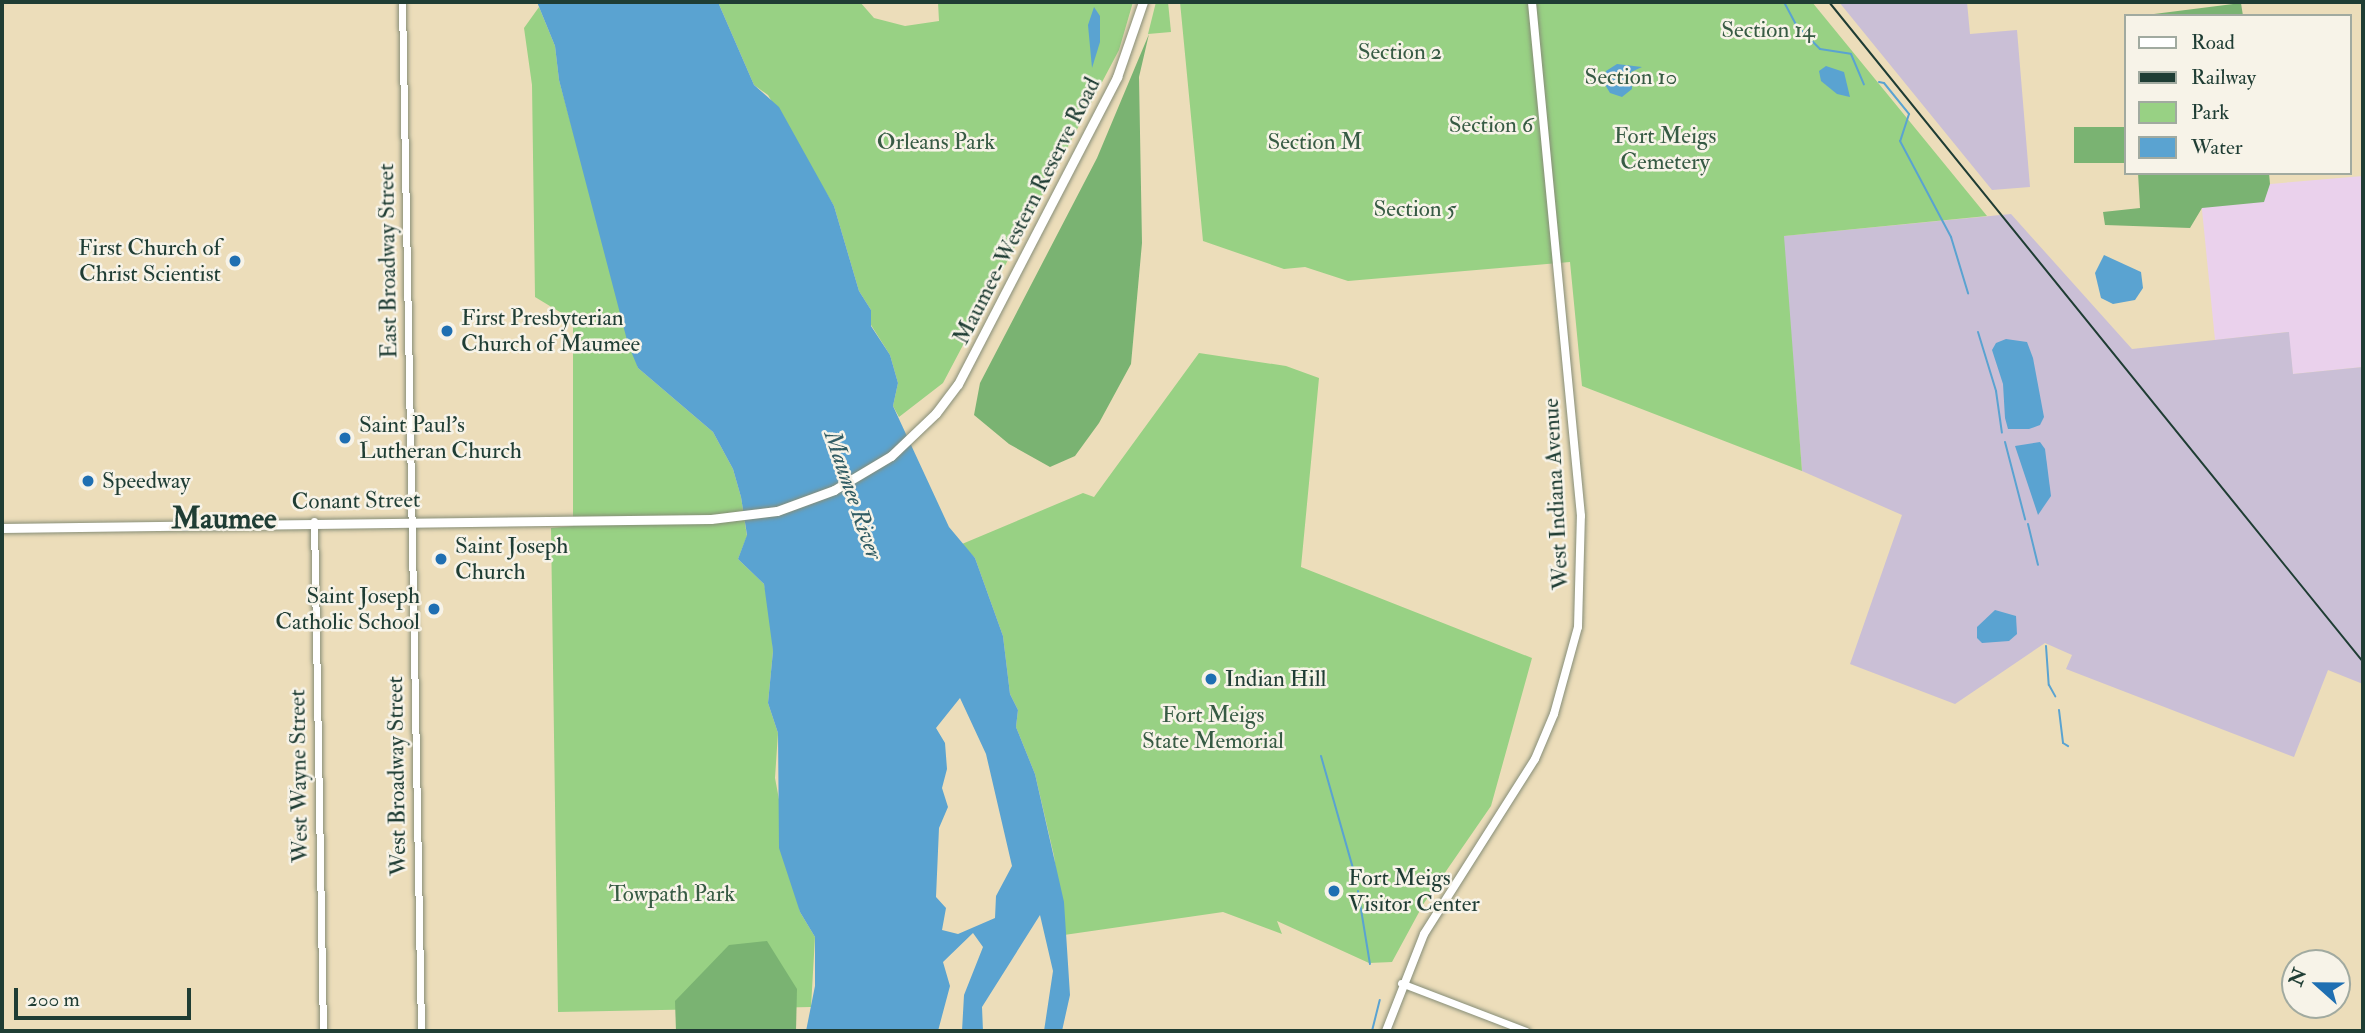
<!DOCTYPE html>
<html>
<head>
<meta charset="utf-8">
<style>
	body { margin:0 }
	#map { position:relative; width:2365px; height:1033px; overflow:hidden; background:#ecddba; font-family:"IM FELL Double Pica",serif }
	div>[style] { position:absolute }
	[style*='--x'] { left:calc(var(--x)*1px); top:calc(var(--y)*1px); width:calc(var(--w)*1px); rotate:calc(var(--a)*1deg) }
	.built>* { inset:0; background:#ead1ec }
	.industrial>* { inset:0; background:#cabfd6 }
	.green>* { inset:0; background:#98d184 }
	.forest>* { inset:0; background:#7ab372; transform-origin:0 0 }
	.water>* { inset:0; background:#5aa3d1 }
	.stream>* { height:2px; margin:-1px; padding:0 1px; transform-origin:1px; border-radius:1px; background:#5aa3d1 }
	.roads { filter:drop-shadow(0 0 2px #868d77) drop-shadow(0 0 2px #868d77) }
	.tertiary>* { height:7px; margin:-3.5px; padding:0 3.5px; transform-origin:3.5px; border-radius:3.5px; background:#fff }
	.secondary>* { height:8px; margin:-4px; padding:0 4px; transform-origin:4px; border-radius:4px; background:#fff }
	.primary>* { height:9px; margin:-4.5px; padding:0 4.5px; transform-origin:4.5px; border-radius:4.5px; background:#fff }
	.rail>* { height:2px; margin:-1px; padding:0 1px; transform-origin:1px; border-radius:1px; background:#1f3d34 }
	.dots>* { width:19px; height:19px; translate:-50% -50%; box-sizing:border-box; border:4px solid #f7f3e8; border-radius:50% }
	span { translate:-50% -50%; white-space:nowrap; text-align:center; line-height:1.15; -webkit-text-stroke:5px #f7f3e8; paint-order:stroke }
	.park-label { font-size:23px; color:#375b44 }
	.street-label { font-size:23px; color:#1f3d34 }
	.poi-label { font-size:23px; color:#1f3d34 }
	.right { translate:-100% -50%; text-align:right }
	.left { translate:0 -50%; text-align:left }
	.water-label { font-size:24px; color:#315c63; font-style:italic }
	.district-label { font-size:30px; color:#1f3d34; font-weight:700 }
	.frame { position:absolute; inset:0; border:4px solid #1f3d34; pointer-events:none }
	.legend { position:absolute; left:2124px; top:14px; width:228px; height:161px; box-sizing:border-box; background:#f7f3e8; border:2px solid #a1aaa0; margin:0; padding:9px 12px; list-style:none; font-size:21px; color:#1f3d34 }
	.legend li { display:flex; align-items:center; gap:14px; height:35px }
	.legend b { width:35px; border:2px solid #a1aaa0 }
	.north { position:absolute; left:2281px; top:949px; width:70px; height:70px; box-sizing:border-box; background:#f7f3e8; border:2px solid #a1aaa0; border-radius:50%; rotate:291deg; font-size:19px; font-weight:700; line-height:28px; text-align:center; color:#1f3d34 }
	.north::after { content:''; display:block; margin:auto; width:24px; height:32px; background:#1f6fb2; clip-path:polygon(50% 0,100% 100%,50% 72%,0 100%) }
	.scale { position:absolute; left:14px; top:988px; width:177px; height:32px; box-sizing:border-box; border:4px solid #1f3d34; border-top:0; padding-left:9px; font-size:21px; line-height:24px; white-space:nowrap; color:#1f3d34; -webkit-text-stroke:5px #f7f3e8; paint-order:stroke }
</style>
</head>
<body>
<div id="map">
	<div class="built">
		<i style="clip-path:polygon(2363px 176px,2363px 367px,2293px 374px,2288px 332px,2215px 340px,2200px 190px)"></i>
	</div>
	<div class="industrial">
		<i style="clip-path:polygon(1839px 2px,1967px 2px,1970px 34px,2017px 30px,2030px 187px,1992px 190px)"></i>
		<i style="clip-path:polygon(2011px 214px,2132px 349px,2289px 332px,2293px 374px,2363px 367px,2363px 684px,2328px 670px,2294px 757px,2066px 669px,2072px 655px,2045px 643px,1955px 704px,1850px 664px,1902px 515px,1802px 471px,1783px 236px)"></i>
	</div>
	<div class="green">
		<i style="clip-path:polygon(718px 2px,860px 2px,874px 18px,905px 26px,939px 21px,938px 2px,1133px 2px,1119px 50px,943px 383px,899px 417px,893px 406px,898px 383px,890px 355px,871px 325px,871px 310px,859px 291px,834px 206px,768px 95px,754px 85px)"></i>
		<i style="clip-path:polygon(1156px 2px,1168px 2px,1171px 32px,1148px 34px)"></i>
		<i style="clip-path:polygon(1180px 2px,1812px 2px,1987px 216px,1784px 236px,1802px 471px,1582px 386px,1570px 262px,1348px 281px,1305px 267px,1284px 269px,1203px 241px)"></i>
		<i style="clip-path:polygon(539px 7px,555px 46px,559px 80px,638px 368px,713px 432px,733px 469px,741px 497px,747px 536px,738px 559px,764px 584px,771px 617px,773px 651px,768px 703px,778px 733px,775px 778px,800px 912px,815px 937px,811px 1007px,558px 1012px,551px 528px,573px 526px,573px 320px,535px 297px,532px 85px,524px 28px)"></i>
		<i style="clip-path:polygon(1199px 353px,1286px 366px,1319px 378px,1301px 567px,1532px 658px,1491px 806px,1424px 903px,1392px 962px,1369px 963px,1277px 921px,1282px 934px,1223px 912px,1064px 935px,1054px 856px,1035px 774px,1016px 727px,1018px 710px,1010px 694px,1003px 636px,975px 558px,962px 544px,1083px 493px,1094px 497px)"></i>
	</div>
	<div class="forest">
		<i style="clip-path:polygon(2241px 3px,2243px 16px,2154px 14px)"></i>
		<i style="clip-path:polygon(1149px 34px,1139px 77px,1142px 243px,1131px 364px,1099px 423px,1075px 456px,1050px 467px,1009px 444px,974px 415px,980px 383px,1097px 158px)"></i>
		<i style="left:2125px;top:127px;width:36px;height:51px;rotate:90deg"></i>
		<i style="clip-path:polygon(2138px 173px,2269px 173px,2270px 184px,2264px 202px,2202px 208px,2190px 228px,2105px 225px,2103px 212px,2140px 208px)"></i>
		<i style="clip-path:polygon(767px 941px,797px 989px,796px 1031px,676px 1031px,675px 1001px,729px 945px)"></i>
	</div>
	<div class="water">
		<i style="clip-path:polygon(evenodd,537px 2px,718px 2px,754px 85px,779px 107px,834px 206px,859px 291px,871px 310px,871px 326px,890px 355px,898px 383px,893px 406px,949px 527px,975px 558px,1003px 636px,1010px 694px,1018px 710px,1016px 727px,1035px 774px,1064px 902px,1070px 995px,1062px 1031px,1044px 1031px,1053px 971px,1040px 915px,982px 1007px,983px 1031px,962px 1031px,964px 995px,983px 947px,973px 933px,943px 962px,950px 986px,938px 1031px,806px 1031px,815px 986px,815px 937px,800px 912px,779px 848px,778px 733px,768px 703px,773px 651px,764px 584px,738px 559px,747px 535px,741px 497px,733px 469px,713px 432px,638px 368px,628px 344px,559px 80px,555px 46px,537px 2px,960px 698px,986px 754px,1012px 866px,996px 896px,995px 918px,958px 934px,942px 930px,946px 908px,936px 897px,939px 828px,948px 807px,942px 788px,947px 769px,945px 743px,936px 728px,960px 698px)"></i>
		<i style="clip-path:polygon(1094px 7px,1100px 16px,1100px 42px,1092px 68px,1088px 25px)"></i>
		<i style="clip-path:polygon(1617px 64px,1642px 67px,1631px 72px,1632px 89px,1622px 97px,1610px 93px,1604px 83px,1606px 71px)"></i>
		<i style="clip-path:polygon(1826px 66px,1844px 72px,1850px 97px,1837px 94px,1821px 81px,1819px 71px)"></i>
		<i style="clip-path:polygon(2104px 255px,2141px 272px,2143px 288px,2135px 300px,2113px 304px,2101px 298px,2095px 273px)"></i>
		<i style="clip-path:polygon(2006px 339px,2027px 342px,2033px 358px,2044px 417px,2040px 425px,2029px 429px,2008px 429px,2005px 418px,2003px 384px,1992px 350px,1996px 343px)"></i>
		<i style="clip-path:polygon(2040px 442px,2045px 449px,2051px 496px,2038px 515px,2015px 446px)"></i>
		<i style="clip-path:polygon(1995px 610px,2016px 616px,2017px 634px,2009px 641px,1982px 643px,1977px 638px,1977px 627px)"></i>
	</div>
	<div class="stream">
		<i style="--x:1784;--y:2;--w:26;--a:62"></i>
		<i style="--x:1796;--y:25;--w:34;--a:45"></i>
		<i style="--x:1820;--y:49;--w:31;--a:9"></i>
		<i style="--x:1851;--y:54;--w:33;--a:67"></i>
		<i style="--x:1879;--y:82;--w:5;--a:11"></i>
		<i style="--x:1884;--y:83;--w:40;--a:51"></i>
		<i style="--x:1909;--y:114;--w:28;--a:108"></i>
		<i style="--x:1900;--y:141;--w:109;--a:62"></i>
		<i style="--x:1951;--y:237;--w:59;--a:73.1"></i>
		<i style="--x:1978;--y:332;--w:62;--a:73"></i>
		<i style="--x:1996;--y:391;--w:42;--a:81.9"></i>
		<i style="--x:2005;--y:442;--w:80;--a:75.4"></i>
		<i style="--x:2028;--y:524;--w:42;--a:76.3"></i>
		<i style="--x:2046;--y:646;--w:39;--a:86"></i>
		<i style="--x:2049;--y:685;--w:13;--a:61"></i>
		<i style="--x:2059;--y:710;--w:33;--a:83"></i>
		<i style="--x:2063;--y:743;--w:6;--a:31"></i>
		<i style="--x:1321;--y:756;--w:128;--a:74.1"></i>
		<i style="--x:1358;--y:891;--w:74;--a:80.7"></i>
		<i style="--x:1372;--y:1031;--w:32;--a:-76"></i>
	</div>
	<div class="roads">
		<div class="tertiary">
			<i style="--x:402;--y:2;--w:1029;--a:88.94"></i>
			<i style="--x:314;--y:521;--w:510;--a:88.99"></i>
			<i style="--x:1401;--y:983;--w:134;--a:21"></i>
		</div>
		<div class="secondary">
			<i style="--x:1386;--y:1031;--w:104;--a:-68.6"></i>
			<i style="--x:1424;--y:934;--w:207;--a:-57.6"></i>
			<i style="--x:1535;--y:759;--w:49;--a:-67.1"></i>
			<i style="--x:1554;--y:714;--w:90;--a:-74.6"></i>
			<i style="--x:1578;--y:627;--w:111;--a:-88.5"></i>
			<i style="--x:1581;--y:516;--w:516;--a:-95.45"></i>
		</div>
		<div class="primary">
			<i style="--x:2;--y:528;--w:709;--a:-0.73"></i>
			<i style="--x:711;--y:519;--w:66;--a:-6.9"></i>
			<i style="--x:777;--y:511;--w:61;--a:-20.2"></i>
			<i style="--x:834;--y:490;--w:66;--a:-30.8"></i>
			<i style="--x:891;--y:456;--w:62;--a:-43.7"></i>
			<i style="--x:936;--y:413;--w:36;--a:-53"></i>
			<i style="--x:958;--y:384;--w:346;--a:-62.6"></i>
			<i style="--x:1117;--y:77;--w:79;--a:-70.9"></i>
		</div>
	</div>
	<div class="rail">
		<i style="--x:1829;--y:2;--w:849;--a:51.02"></i>
	</div>
	<div class="dots">
		<i style="left:235px;top:261px;background:#1f6fb2"></i>
		<i style="left:447px;top:331px;background:#1f6fb2"></i>
		<i style="left:345px;top:438px;background:#1f6fb2"></i>
		<i style="left:88px;top:481px;background:#1f6fb2"></i>
		<i style="left:441px;top:559px;background:#1f6fb2"></i>
		<i style="left:434px;top:609px;background:#1f6fb2"></i>
		<i style="left:1211px;top:679px;background:#1f6fb2"></i>
		<i style="left:1334px;top:891px;background:#1f6fb2"></i>
	</div>
	<div class="park-label">
		<span style="left:1768px;top:30px">Section 14</span>
		<span style="left:1400px;top:52px">Section 2</span>
		<span style="left:1631px;top:77px">Section 10</span>
		<span style="left:1491px;top:125px">Section 6</span>
		<span style="left:1665px;top:149px">Fort Meigs<br>Cemetery</span>
		<span style="left:936px;top:142px">Orleans Park</span>
		<span style="left:1315px;top:142px">Section M</span>
		<span style="left:1415px;top:209px">Section 5</span>
		<span style="left:1213px;top:728px">Fort Meigs<br>State Memorial</span>
		<span style="left:672px;top:894px">Towpath Park</span>
	</div>
	<div class="street-label">
		<span style="left:1027px;top:211px;rotate:-63deg">Maumee-Western Reserve Road</span>
		<span style="left:388px;top:261px;rotate:-91deg">East Broadway Street</span>
		<span style="left:1556px;top:494px;rotate:-93deg">West Indiana Avenue</span>
		<span style="left:356px;top:501px;rotate:-1deg">Conant Street</span>
		<span style="left:299px;top:776px;rotate:-91deg">West Wayne Street</span>
		<span style="left:397px;top:776px;rotate:-91deg">West Broadway Street</span>
	</div>
	<div class="poi-label">
		<span class="right" style="left:221px;top:261px">First Church of<br>Christ Scientist</span>
		<span class="left" style="left:461px;top:331px">First Presbyterian<br>Church of Maumee</span>
		<span class="left" style="left:359px;top:438px">Saint Paul's<br>Lutheran Church</span>
		<span class="left" style="left:102px;top:481px">Speedway</span>
		<span class="left" style="left:455px;top:559px">Saint Joseph<br>Church</span>
		<span class="right" style="left:420px;top:609px">Saint Joseph<br>Catholic School</span>
		<span class="left" style="left:1225px;top:679px">Indian Hill</span>
		<span class="left" style="left:1348px;top:891px">Fort Meigs<br>Visitor Center</span>
	</div>
	<div class="water-label">
		<span style="left:853px;top:495px;rotate:71deg">Maumee River</span>
	</div>
	<div class="district-label">
		<span style="left:224px;top:519px">Maumee</span>
	</div>
	<div class="frame"></div>
	<ul class="legend">
	<li><b style="height:9px;background:#fff"></b>Road</li>
	<li><b style="height:9px;background:#1f3d34"></b>Railway</li>
	<li><b style="height:19px;background:#98d184"></b>Park</li>
	<li><b style="height:19px;background:#5aa3d1"></b>Water</li>
	</ul>
	<div class="north">N</div>
	<div class="scale">200 m</div>
</div>
</body>
</html>
